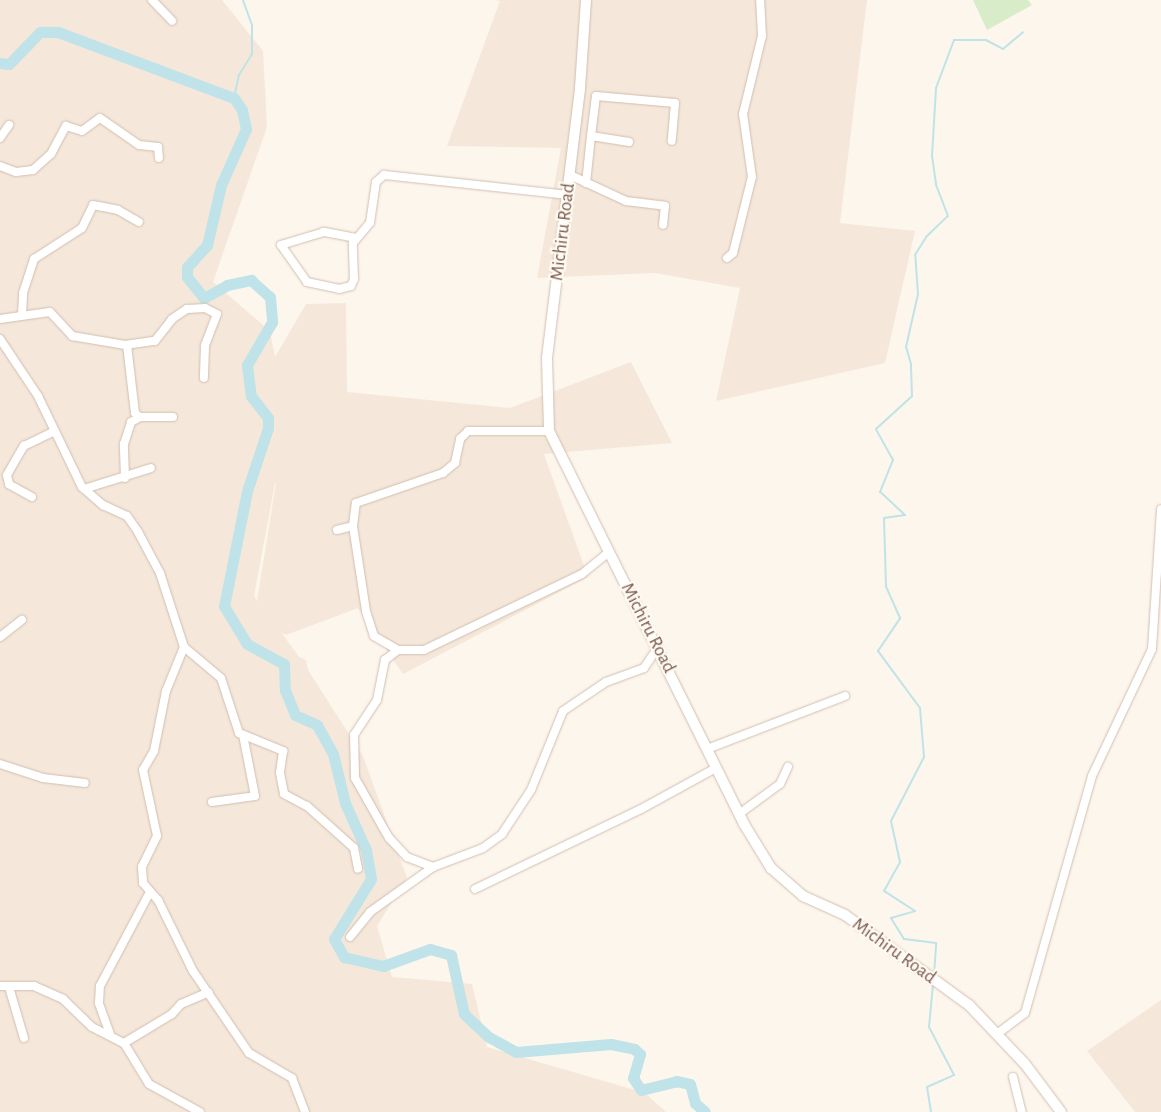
<!DOCTYPE html>
<html>
<head>
<meta charset="utf-8">
<style>
	body { margin:0 }
	#map { position:relative; width:1161px; height:1112px; overflow:hidden; background:#fdf6ec; font-family:"Alegreya Sans",sans-serif }
	div>[style] { position:absolute }
	[style*='--x'] { left:calc(var(--x)*1px); top:calc(var(--y)*1px); width:calc(var(--w)*1px); rotate:calc(var(--a)*1deg) }
	.residential>* { inset:0; background:#f5e8da }
	.green>* { inset:0; background:#d8ecc9 }
	.stream>* { height:2px; margin:-1px; padding:0 1px; transform-origin:1px; border-radius:1px; background:#bfe3e8 }
	.river>* { height:11px; margin:-5.5px; padding:0 5.5px; transform-origin:5.5px; border-radius:5.5px; background:#bfe3e8 }
	.roads { filter:drop-shadow(0 0 1px #d1beb0) drop-shadow(0 0 1px #d1beb0) }
	.street>* { height:8px; margin:-4px; padding:0 4px; transform-origin:4px; border-radius:4px; background:#fff }
	.secondary>* { height:10px; margin:-5px; padding:0 5px; transform-origin:5px; border-radius:5px; background:#fff }
	span { translate:-50% -50%; white-space:nowrap; text-align:center; line-height:1.15; -webkit-text-stroke:4.5px #fffaf3; paint-order:stroke }
	.street-label { font-size:19px; color:#7a5c4d }
</style>
</head>
<body>
<div id="map">
	<div class="residential">
		<i style="clip-path:polygon(evenodd,0 0,222px 0,263px 51px,267px 127px,213px 282px,270px 331px,275px 357px,306px 304px,346px 303px,347px 392px,510px 408px,631px 362px,672px 443px,544px 454px,588px 577px,403px 674px,358px 608px,286px 635px,281px 632px,299px 657px,306px 660px,308px 670px,363px 756px,407px 878px,377px 926px,392px 977px,472px 984px,487px 1047px,645px 1093px,666px 1112px,0 1112px,0 0,275px 483px,276px 483px,257px 601px,254px 596px,275px 483px)"></i>
		<i style="clip-path:polygon(494px 0,867px 0,840px 223px,915px 231px,885px 363px,716px 401px,740px 288px,655px 273px,537px 278px,561px 148px,447px 146px,500px 1px)"></i>
		<i style="clip-path:polygon(1161px 1000px,1161px 1112px,1135px 1112px,1087px 1051px)"></i>
	</div>
	<div class="green">
		<i style="clip-path:polygon(973px 0,1028px 0,1032px 5px,987px 30px)"></i>
	</div>
	<div class="stream">
		<i style="--x:234;--y:98;--w:24;--a:-78"></i>
		<i style="--x:239;--y:75;--w:25;--a:-58"></i>
		<i style="--x:252;--y:54;--w:29;--a:-90"></i>
		<i style="--x:252;--y:25;--w:27;--a:-110"></i>
		<i style="--x:934;--y:975;--w:32;--a:-86"></i>
		<i style="--x:936;--y:943;--w:32;--a:-173"></i>
		<i style="--x:904;--y:939;--w:25;--a:-122"></i>
		<i style="--x:891;--y:918;--w:25;--a:-16"></i>
		<i style="--x:915;--y:911;--w:37;--a:-147"></i>
		<i style="--x:884;--y:891;--w:33;--a:-61"></i>
		<i style="--x:900;--y:862;--w:42;--a:-102.4"></i>
		<i style="--x:891;--y:821;--w:72;--a:-62.7"></i>
		<i style="--x:924;--y:757;--w:49;--a:-94.7"></i>
		<i style="--x:920;--y:708;--w:71;--a:-126.4"></i>
		<i style="--x:878;--y:651;--w:40;--a:-56"></i>
		<i style="--x:900;--y:618;--w:35;--a:-114"></i>
		<i style="--x:886;--y:586;--w:68;--a:-91.7"></i>
		<i style="--x:884;--y:518;--w:21;--a:-8"></i>
		<i style="--x:905;--y:515;--w:34;--a:-137"></i>
		<i style="--x:880;--y:492;--w:35;--a:-68"></i>
		<i style="--x:893;--y:460;--w:35;--a:-119"></i>
		<i style="--x:876;--y:429;--w:49;--a:-42.5"></i>
		<i style="--x:912;--y:396;--w:32;--a:-92"></i>
		<i style="--x:911;--y:364;--w:18;--a:-106"></i>
		<i style="--x:906;--y:347;--w:54;--a:-77.2"></i>
		<i style="--x:918;--y:294;--w:39;--a:-94"></i>
		<i style="--x:915;--y:255;--w:22;--a:-58"></i>
		<i style="--x:927;--y:236;--w:29;--a:-44"></i>
		<i style="--x:948;--y:216;--w:34;--a:-111"></i>
		<i style="--x:936;--y:184;--w:28;--a:-98"></i>
		<i style="--x:932;--y:156;--w:68;--a:-86.6"></i>
		<i style="--x:936;--y:88;--w:51;--a:-69.4"></i>
		<i style="--x:954;--y:40;--w:32;--a:0"></i>
		<i style="--x:986;--y:40;--w:19;--a:28"></i>
		<i style="--x:1003;--y:49;--w:26;--a:-40"></i>
		<i style="--x:931;--y:1112;--w:25;--a:-99"></i>
		<i style="--x:927;--y:1087;--w:30;--a:-24"></i>
		<i style="--x:954;--y:1075;--w:54;--a:-117.5"></i>
		<i style="--x:929;--y:1027;--w:42;--a:-84.6"></i>
	</div>
	<div class="river">
		<i style="--x:0;--y:63;--w:9;--a:6"></i>
		<i style="--x:9;--y:64;--w:45;--a:-45.9"></i>
		<i style="--x:40;--y:32;--w:18;--a:0"></i>
		<i style="--x:58;--y:32;--w:188;--a:20.6"></i>
		<i style="--x:234;--y:98;--w:14;--a:56"></i>
		<i style="--x:242;--y:110;--w:19;--a:78"></i>
		<i style="--x:246;--y:129;--w:61;--a:114.1"></i>
		<i style="--x:221;--y:185;--w:62;--a:103.1"></i>
		<i style="--x:207;--y:245;--w:30;--a:132"></i>
		<i style="--x:187;--y:267;--w:10;--a:90"></i>
		<i style="--x:187;--y:277;--w:27;--a:51"></i>
		<i style="--x:204;--y:298;--w:26;--a:-29"></i>
		<i style="--x:227;--y:285;--w:25;--a:-12"></i>
		<i style="--x:251;--y:280;--w:25;--a:42"></i>
		<i style="--x:270;--y:297;--w:25;--a:85"></i>
		<i style="--x:272;--y:322;--w:50;--a:120.2"></i>
		<i style="--x:247;--y:365;--w:31;--a:83"></i>
		<i style="--x:251;--y:396;--w:28;--a:52"></i>
		<i style="--x:268;--y:418;--w:10;--a:90"></i>
		<i style="--x:268;--y:428;--w:66;--a:108.4"></i>
		<i style="--x:247;--y:491;--w:117;--a:101.3"></i>
		<i style="--x:224;--y:606;--w:44;--a:58.8"></i>
		<i style="--x:247;--y:644;--w:42;--a:28.4"></i>
		<i style="--x:284;--y:664;--w:26;--a:88"></i>
		<i style="--x:285;--y:690;--w:27;--a:68"></i>
		<i style="--x:295;--y:715;--w:24;--a:24"></i>
		<i style="--x:317;--y:725;--w:33;--a:61"></i>
		<i style="--x:333;--y:754;--w:50;--a:76.2"></i>
		<i style="--x:345;--y:803;--w:51;--a:65.9"></i>
		<i style="--x:366;--y:850;--w:29;--a:80"></i>
		<i style="--x:371;--y:879;--w:70;--a:121.7"></i>
		<i style="--x:334;--y:939;--w:21;--a:61"></i>
		<i style="--x:344;--y:957;--w:40;--a:13"></i>
		<i style="--x:383;--y:966;--w:50;--a:-19.9"></i>
		<i style="--x:430;--y:949;--w:22;--a:16"></i>
		<i style="--x:451;--y:955;--w:60;--a:77.6"></i>
		<i style="--x:464;--y:1014;--w:34;--a:43"></i>
		<i style="--x:489;--y:1037;--w:31;--a:29"></i>
		<i style="--x:516;--y:1052;--w:95;--a:-4.8"></i>
		<i style="--x:611;--y:1044;--w:24;--a:12"></i>
		<i style="--x:634;--y:1049;--w:8;--a:40"></i>
		<i style="--x:640;--y:1054;--w:25;--a:106"></i>
		<i style="--x:633;--y:1078;--w:14;--a:56"></i>
		<i style="--x:641;--y:1090;--w:36;--a:-14"></i>
		<i style="--x:676;--y:1081;--w:14;--a:12"></i>
		<i style="--x:690;--y:1084;--w:20;--a:75"></i>
		<i style="--x:695;--y:1103;--w:13;--a:42"></i>
	</div>
	<div class="roads">
		<div class="street">
			<i style="--x:152;--y:0;--w:29;--a:46"></i>
			<i style="--x:0;--y:138;--w:16;--a:-55"></i>
			<i style="--x:629;--y:142;--w:38;--a:-171"></i>
			<i style="--x:591;--y:136;--w:40;--a:-82.9"></i>
			<i style="--x:596;--y:96;--w:79;--a:5.1"></i>
			<i style="--x:675;--y:103;--w:38;--a:95"></i>
			<i style="--x:0;--y:166;--w:17;--a:21"></i>
			<i style="--x:16;--y:172;--w:17;--a:-7"></i>
			<i style="--x:33;--y:170;--w:24;--a:-42"></i>
			<i style="--x:51;--y:154;--w:32;--a:-62"></i>
			<i style="--x:66;--y:126;--w:17;--a:17"></i>
			<i style="--x:82;--y:131;--w:22;--a:-36"></i>
			<i style="--x:100;--y:118;--w:47;--a:34.7"></i>
			<i style="--x:139;--y:145;--w:19;--a:6"></i>
			<i style="--x:158;--y:147;--w:11;--a:85"></i>
			<i style="--x:570;--y:175;--w:62;--a:24.9"></i>
			<i style="--x:626;--y:201;--w:39;--a:7"></i>
			<i style="--x:665;--y:206;--w:19;--a:96"></i>
			<i style="--x:586;--y:183;--w:47;--a:-83.9"></i>
			<i style="--x:356;--y:238;--w:33;--a:-169"></i>
			<i style="--x:324;--y:232;--w:45;--a:163.2"></i>
			<i style="--x:281;--y:245;--w:45;--a:54.9"></i>
			<i style="--x:307;--y:282;--w:33;--a:12"></i>
			<i style="--x:339;--y:289;--w:12;--a:-14"></i>
			<i style="--x:351;--y:286;--w:8;--a:-67"></i>
			<i style="--x:354;--y:279;--w:36;--a:-92"></i>
			<i style="--x:353;--y:243;--w:26;--a:-50"></i>
			<i style="--x:370;--y:223;--w:41;--a:-81.7"></i>
			<i style="--x:376;--y:182;--w:11;--a:-41"></i>
			<i style="--x:384;--y:175;--w:184;--a:6.2"></i>
			<i style="--x:727;--y:258;--w:8;--a:-40"></i>
			<i style="--x:733;--y:253;--w:78;--a:-76"></i>
			<i style="--x:752;--y:177;--w:64;--a:-98.1"></i>
			<i style="--x:743;--y:114;--w:80;--a:-76.3"></i>
			<i style="--x:762;--y:36;--w:36;--a:-93"></i>
			<i style="--x:22;--y:315;--w:22;--a:-87"></i>
			<i style="--x:23;--y:293;--w:36;--a:-72"></i>
			<i style="--x:34;--y:259;--w:57;--a:-32.9"></i>
			<i style="--x:82;--y:228;--w:25;--a:-64"></i>
			<i style="--x:93;--y:205;--w:25;--a:11"></i>
			<i style="--x:118;--y:210;--w:24;--a:30"></i>
			<i style="--x:0;--y:319;--w:50;--a:-8"></i>
			<i style="--x:50;--y:312;--w:33;--a:47"></i>
			<i style="--x:72;--y:336;--w:54;--a:9.6"></i>
			<i style="--x:125;--y:345;--w:30;--a:-8"></i>
			<i style="--x:155;--y:341;--w:28;--a:-52"></i>
			<i style="--x:172;--y:319;--w:18;--a:-34"></i>
			<i style="--x:187;--y:309;--w:18;--a:-3"></i>
			<i style="--x:205;--y:308;--w:13;--a:27"></i>
			<i style="--x:217;--y:314;--w:34;--a:111"></i>
			<i style="--x:205;--y:346;--w:32;--a:92"></i>
			<i style="--x:0;--y:339;--w:69;--a:56.3"></i>
			<i style="--x:38;--y:396;--w:101;--a:64.2"></i>
			<i style="--x:82;--y:487;--w:28;--a:41"></i>
			<i style="--x:103;--y:505;--w:26;--a:25"></i>
			<i style="--x:127;--y:516;--w:19;--a:55"></i>
			<i style="--x:138;--y:532;--w:47;--a:61.8"></i>
			<i style="--x:160;--y:573;--w:78;--a:72"></i>
			<i style="--x:184;--y:647;--w:48;--a:112.2"></i>
			<i style="--x:166;--y:691;--w:61;--a:101.3"></i>
			<i style="--x:154;--y:751;--w:22;--a:120"></i>
			<i style="--x:143;--y:770;--w:67;--a:78"></i>
			<i style="--x:157;--y:836;--w:34;--a:116"></i>
			<i style="--x:142;--y:867;--w:16;--a:86"></i>
			<i style="--x:143;--y:883;--w:23;--a:49"></i>
			<i style="--x:158;--y:900;--w:79;--a:63.8"></i>
			<i style="--x:193;--y:971;--w:99;--a:55.7"></i>
			<i style="--x:249;--y:1053;--w:50;--a:30.2"></i>
			<i style="--x:292;--y:1078;--w:36;--a:69"></i>
			<i style="--x:127;--y:345;--w:68;--a:83.3"></i>
			<i style="--x:135;--y:413;--w:6;--a:39"></i>
			<i style="--x:140;--y:417;--w:33;--a:0"></i>
			<i style="--x:125;--y:478;--w:34;--a:-92"></i>
			<i style="--x:124;--y:444;--w:23;--a:-72"></i>
			<i style="--x:131;--y:422;--w:10;--a:-29"></i>
			<i style="--x:84;--y:489;--w:70;--a:-17.4"></i>
			<i style="--x:32;--y:497;--w:26;--a:-151"></i>
			<i style="--x:9;--y:484;--w:9;--a:-103"></i>
			<i style="--x:7;--y:475;--w:34;--a:-60"></i>
			<i style="--x:24;--y:446;--w:34;--a:-26"></i>
			<i style="--x:337;--y:530;--w:16;--a:-14"></i>
			<i style="--x:0;--y:637;--w:28;--a:-38"></i>
			<i style="--x:184;--y:647;--w:48;--a:40"></i>
			<i style="--x:221;--y:678;--w:58;--a:71.9"></i>
			<i style="--x:239;--y:733;--w:48;--a:22.2"></i>
			<i style="--x:283;--y:751;--w:22;--a:98"></i>
			<i style="--x:280;--y:773;--w:21;--a:79"></i>
			<i style="--x:284;--y:794;--w:26;--a:28"></i>
			<i style="--x:307;--y:806;--w:63;--a:41.8"></i>
			<i style="--x:354;--y:848;--w:21;--a:79"></i>
			<i style="--x:398;--y:650;--w:28;--a:-150"></i>
			<i style="--x:374;--y:636;--w:26;--a:-108"></i>
			<i style="--x:366;--y:611;--w:86;--a:-98.7"></i>
			<i style="--x:353;--y:526;--w:23;--a:-83"></i>
			<i style="--x:356;--y:503;--w:92;--a:-19"></i>
			<i style="--x:443;--y:473;--w:16;--a:-40"></i>
			<i style="--x:455;--y:463;--w:25;--a:-78"></i>
			<i style="--x:460;--y:439;--w:11;--a:-45"></i>
			<i style="--x:468;--y:431;--w:81;--a:0"></i>
			<i style="--x:707;--y:749;--w:148;--a:-21"></i>
			<i style="--x:0;--y:764;--w:45;--a:18"></i>
			<i style="--x:43;--y:778;--w:42;--a:6.8"></i>
			<i style="--x:212;--y:802;--w:43;--a:-7.9"></i>
			<i style="--x:255;--y:796;--w:62;--a:-101.1"></i>
			<i style="--x:739;--y:814;--w:51;--a:-36.2"></i>
			<i style="--x:780;--y:784;--w:19;--a:-65"></i>
			<i style="--x:433;--y:867;--w:28;--a:-159"></i>
			<i style="--x:407;--y:857;--w:26;--a:-133"></i>
			<i style="--x:389;--y:838;--w:69;--a:-119.5"></i>
			<i style="--x:355;--y:778;--w:43;--a:-91.3"></i>
			<i style="--x:354;--y:735;--w:42;--a:-56.7"></i>
			<i style="--x:377;--y:700;--w:41;--a:-78.7"></i>
			<i style="--x:385;--y:660;--w:16;--a:-38"></i>
			<i style="--x:398;--y:650;--w:26;--a:0"></i>
			<i style="--x:424;--y:650;--w:175;--a:-25.7"></i>
			<i style="--x:582;--y:574;--w:35;--a:-39"></i>
			<i style="--x:475;--y:889;--w:184;--a:-25.7"></i>
			<i style="--x:641;--y:809;--w:85;--a:-28.7"></i>
			<i style="--x:350;--y:937;--w:32;--a:-51"></i>
			<i style="--x:370;--y:912;--w:77;--a:-35.5"></i>
			<i style="--x:433;--y:867;--w:53;--a:-20.8"></i>
			<i style="--x:483;--y:848;--w:24;--a:-36"></i>
			<i style="--x:502;--y:834;--w:53;--a:-56.6"></i>
			<i style="--x:531;--y:790;--w:85;--a:-67.9"></i>
			<i style="--x:563;--y:711;--w:52;--a:-34"></i>
			<i style="--x:606;--y:682;--w:40;--a:-20.2"></i>
			<i style="--x:644;--y:668;--w:25;--a:-56"></i>
			<i style="--x:0;--y:986;--w:34;--a:0"></i>
			<i style="--x:34;--y:986;--w:32;--a:24"></i>
			<i style="--x:63;--y:999;--w:40;--a:44"></i>
			<i style="--x:92;--y:1027;--w:36;--a:27"></i>
			<i style="--x:124;--y:1043;--w:48;--a:58.6"></i>
			<i style="--x:149;--y:1084;--w:58;--a:28.8"></i>
			<i style="--x:9;--y:987;--w:53;--a:73.6"></i>
			<i style="--x:110;--y:1034;--w:33;--a:-110"></i>
			<i style="--x:99;--y:1003;--w:17;--a:-87"></i>
			<i style="--x:100;--y:986;--w:106;--a:-62"></i>
			<i style="--x:997;--y:1034;--w:35;--a:-37"></i>
			<i style="--x:1025;--y:1013;--w:246;--a:-74.2"></i>
			<i style="--x:1092;--y:776;--w:140;--a:-64.7"></i>
			<i style="--x:1152;--y:649;--w:140;--a:-86.3"></i>
			<i style="--x:124;--y:1043;--w:56;--a:-31.1"></i>
			<i style="--x:172;--y:1014;--w:13;--a:-48"></i>
			<i style="--x:181;--y:1004;--w:30;--a:-23"></i>
			<i style="--x:1013;--y:1077;--w:36;--a:76"></i>
		</div>
		<div class="secondary">
			<i style="--x:586;--y:0;--w:89;--a:93.9"></i>
			<i style="--x:580;--y:89;--w:271;--a:97"></i>
			<i style="--x:547;--y:358;--w:73;--a:88.4"></i>
			<i style="--x:549;--y:431;--w:439;--a:63.6"></i>
			<i style="--x:744;--y:824;--w:52;--a:58.5"></i>
			<i style="--x:771;--y:868;--w:43;--a:41.2"></i>
			<i style="--x:803;--y:896;--w:46;--a:24.3"></i>
			<i style="--x:845;--y:915;--w:153;--a:36"></i>
			<i style="--x:969;--y:1005;--w:81;--a:46.5"></i>
			<i style="--x:1025;--y:1064;--w:60;--a:53.1"></i>
		</div>
	</div>
	<div class="street-label">
		<span style="left:563px;top:232px;rotate:-83deg">Michiru Road</span>
		<span style="left:648px;top:628px;rotate:63deg">Michiru Road</span>
		<span style="left:894px;top:951px;rotate:36deg">Michiru Road</span>
	</div>
</div>
</body>
</html>
